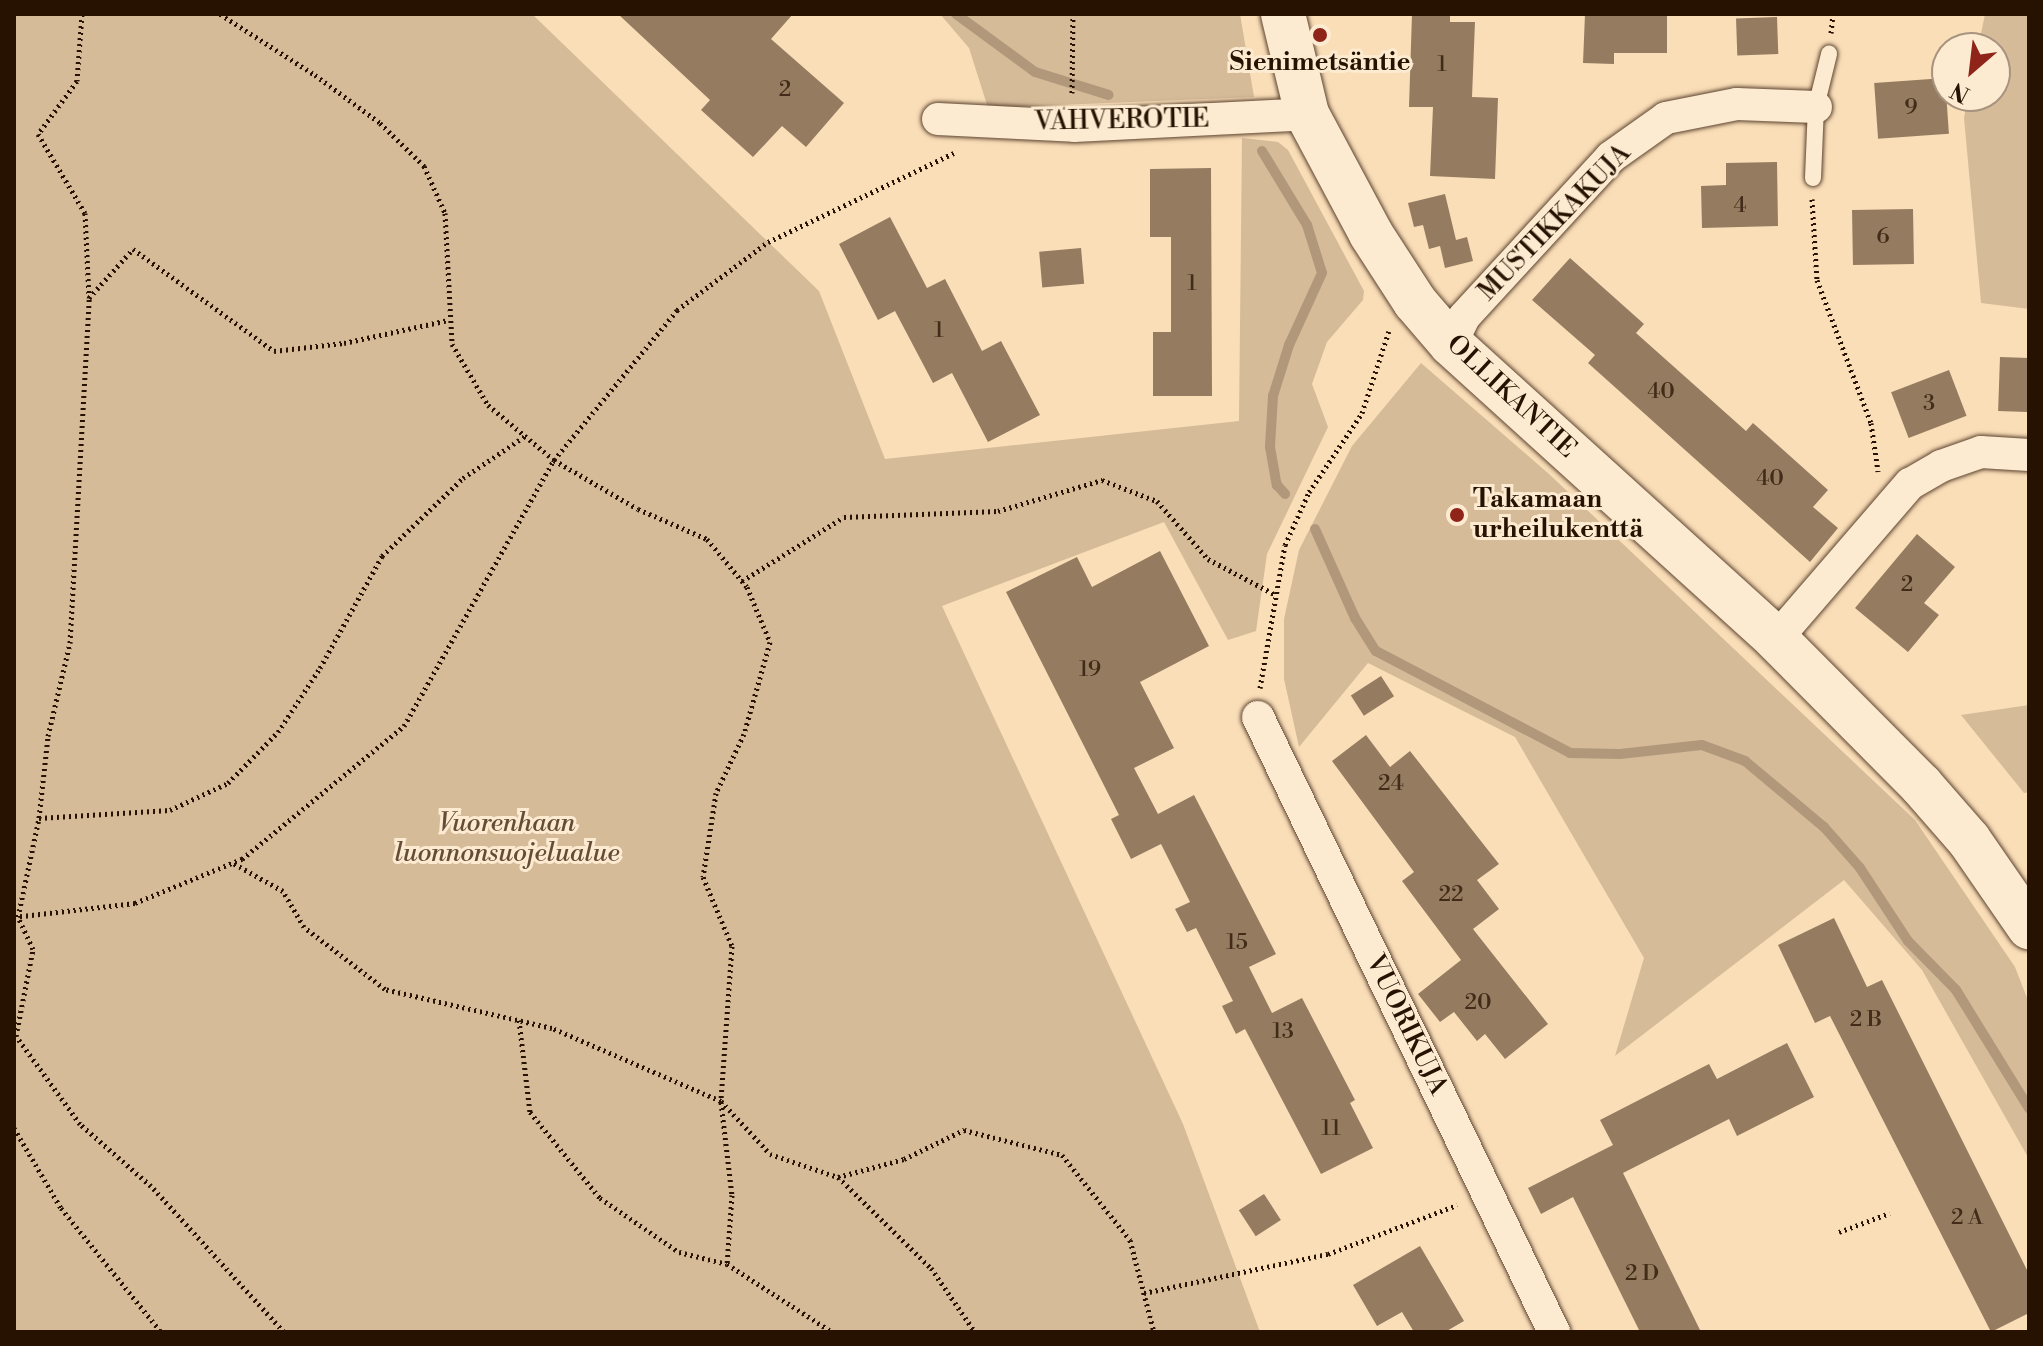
<!DOCTYPE html>
<html>
<head>
<meta charset="utf-8">
<style>
	body { margin:0 }
	#map { position:relative; width:2043px; height:1346px; overflow:hidden; background:#fadeb8; font-family:"Libre Bodoni",serif }
	div>[style] { position:absolute }
	[style*='--x'] { left:calc(var(--x)*1px); top:calc(var(--y)*1px); width:calc(var(--w)*1px); rotate:calc(var(--a)*1deg) }
	.green>* { inset:0; background:#d6bb99 }
	.stream>* { height:10px; margin:-5px; padding:0 5px; transform-origin:5px; border-radius:5px; background:#b2987a }
	.building>* { inset:0; background:#957c60; transform-origin:0 0 }
	.path>* { height:5px; margin-top:-2.5px; transform-origin:0; background:repeating-linear-gradient(90deg,#271101 0 2px,transparent 0 6px) }
	.roads { filter:drop-shadow(0 0 2px #5c442f) drop-shadow(0 0 2px #5c442f) }
	.lane>* { height:16px; margin:-8px; padding:0 8px; transform-origin:8px; border-radius:8px; background:#fcead1 }
	.street>* { height:32px; margin:-16px; padding:0 16px; transform-origin:16px; border-radius:16px; background:#fcead1 }
	.secondary>* { height:44px; margin:-22px; padding:0 22px; transform-origin:22px; border-radius:22px; background:#fcead1 }
	.dots>* { width:22px; height:22px; translate:-50% -50%; box-sizing:border-box; border:4px solid #fcead1; border-radius:50% }
	span { translate:-50% -50%; white-space:nowrap; text-align:center; line-height:1.15; -webkit-text-stroke:6px #fcead1; paint-order:stroke }
	.number-label { font-size:22px; color:#422c19 }
	.number-label span { -webkit-text-stroke-width:0 }
	.poi-label { font-size:26px; color:#271101; font-weight:700 }
	.left { translate:0 -50%; text-align:left }
	.street-label { font-size:26px; color:#271101 }
	.park-label { font-size:26px; color:#644c36; font-style:italic }
	.frame { position:absolute; inset:0; border:16px solid #271101; pointer-events:none }
	.north { position:absolute; left:1931px; top:32px; width:80px; height:80px; box-sizing:border-box; background:#fcead1; border:2px solid #a7937e; border-radius:50%; rotate:208deg; font-size:22px; font-weight:700; line-height:32px; text-align:center; color:#271101 }
	.north::after { content:''; display:block; margin:auto; width:28px; height:36px; background:#8f2418; clip-path:polygon(50% 0,100% 100%,50% 72%,0 100%) }
</style>
</head>
<body>
<div id="map">
	<div class="green">
		<i style="clip-path:polygon(14px 14px,532px 14px,819px 291px,885px 459px,1239px 421px,1242px 138px,1278px 142px,1288px 150px,1364px 291px,1363px 300px,1327px 342px,1312px 384px,1328px 427px,1267px 554px,1256px 631px,1228px 640px,1164px 522px,942px 606px,1183px 1124px,1260px 1332px,14px 1332px)"></i>
		<i style="clip-path:polygon(940px 14px,1240px 14px,1254px 97px,988px 108px,969px 48px)"></i>
		<i style="clip-path:polygon(1985px 14px,2029px 14px,2029px 309px,1981px 303px,1964px 118px,1968px 96px,1995px 96px,1995px 48px,1978px 48px)"></i>
		<i style="clip-path:polygon(1421px 363px,1549px 474px,1915px 820px,2015px 967px,2029px 1003px,2029px 1159px,1922px 970px,1844px 880px,1615px 1056px,1644px 958px,1515px 737px,1368px 663px,1299px 747px,1284px 679px,1284px 619px,1299px 550px,1352px 446px)"></i>
		<i style="clip-path:polygon(2029px 705px,2029px 792px,2024px 793px,1961px 715px)"></i>
	</div>
	<div class="stream">
		<i style="--x:956;--y:14;--w:98;--a:36.3"></i>
		<i style="--x:1035;--y:72;--w:77;--a:17.3"></i>
		<i style="--x:1262;--y:151;--w:87;--a:58.7"></i>
		<i style="--x:1307;--y:225;--w:50;--a:72.6"></i>
		<i style="--x:1322;--y:273;--w:79;--a:114.6"></i>
		<i style="--x:1289;--y:345;--w:53;--a:107.4"></i>
		<i style="--x:1273;--y:396;--w:51;--a:93.4"></i>
		<i style="--x:1270;--y:447;--w:39;--a:80"></i>
		<i style="--x:1277;--y:485;--w:12;--a:48"></i>
		<i style="--x:1315;--y:529;--w:98;--a:65.8"></i>
		<i style="--x:1355;--y:618;--w:39;--a:58"></i>
		<i style="--x:1376;--y:651;--w:219;--a:27.7"></i>
		<i style="--x:1570;--y:753;--w:50;--a:1.1"></i>
		<i style="--x:1620;--y:754;--w:82;--a:-6.3"></i>
		<i style="--x:1702;--y:745;--w:46;--a:20.4"></i>
		<i style="--x:1745;--y:761;--w:103;--a:39.9"></i>
		<i style="--x:1824;--y:827;--w:55;--a:48.7"></i>
		<i style="--x:1860;--y:868;--w:87;--a:56.7"></i>
		<i style="--x:1908;--y:941;--w:69;--a:45.6"></i>
		<i style="--x:1956;--y:990;--w:139;--a:58.3"></i>
	</div>
	<div class="building">
		<i style="clip-path:polygon(618px 14px,793px 14px,771px 39px,844px 103px,806px 147px,782px 126px,753px 157px,701px 110px,710px 100px)"></i>
		<i style="clip-path:polygon(1412px 14px,1450px 14px,1450px 22px,1475px 22px,1472px 97px,1498px 98px,1495px 179px,1430px 176px,1433px 107px,1409px 107px)"></i>
		<i style="clip-path:polygon(1585px 14px,1667px 14px,1667px 53px,1614px 53px,1614px 64px,1583px 63px)"></i>
		<i style="left:1777px;top:17px;width:37px;height:41px;rotate:88deg"></i>
		<i style="left:1945px;top:78px;width:56px;height:71px;rotate:86deg"></i>
		<i style="clip-path:polygon(1777px 162px,1778px 226px,1702px 228px,1701px 186px,1726px 185px,1726px 163px)"></i>
		<i style="clip-path:polygon(1211px 168px,1212px 396px,1153px 396px,1153px 332px,1171px 332px,1171px 237px,1150px 237px,1150px 169px)"></i>
		<i style="clip-path:polygon(1445px 194px,1456px 240px,1467px 237px,1473px 261px,1445px 268px,1440px 246px,1429px 249px,1423px 225px,1414px 227px,1408px 203px)"></i>
		<i style="left:1913px;top:209px;width:55px;height:61px;rotate:89deg"></i>
		<i style="clip-path:polygon(890px 217px,927px 288px,945px 279px,982px 351px,1001px 341px,1040px 415px,988px 442px,952px 373px,933px 383px,895px 311px,878px 320px,839px 244px)"></i>
		<i style="left:1081px;top:248px;width:36px;height:42px;rotate:85deg"></i>
		<i style="clip-path:polygon(1570px 258px,1644px 324px,1636px 333px,1746px 431px,1753px 423px,1828px 490px,1813px 507px,1838px 528px,1810px 562px,1588px 363px,1595px 355px,1532px 300px)"></i>
		<i style="left:2000px;top:357px;width:29px;height:54px;rotate:2deg"></i>
		<i style="left:1949px;top:370px;width:49px;height:62px;rotate:69deg"></i>
		<i style="clip-path:polygon(1917px 534px,1955px 567px,1924px 603px,1939px 615px,1908px 652px,1855px 608px)"></i>
		<i style="clip-path:polygon(1160px 551px,1209px 646px,1140px 682px,1174px 748px,1134px 768px,1158px 814px,1194px 795px,1276px 954px,1249px 967px,1272px 1013px,1302px 998px,1355px 1100px,1350px 1103px,1373px 1148px,1321px 1174px,1245px 1029px,1236px 1034px,1222px 1006px,1233px 1001px,1196px 928px,1187px 932px,1175px 909px,1190px 902px,1161px 844px,1131px 859px,1111px 819px,1119px 815px,1006px 592px,1077px 557px,1092px 587px)"></i>
		<i style="left:1381px;top:676px;width:24px;height:36px;rotate:57deg"></i>
		<i style="clip-path:polygon(1366px 735px,1390px 767px,1410px 751px,1499px 864px,1477px 880px,1499px 909px,1473px 929px,1548px 1024px,1505px 1059px,1485px 1034px,1477px 1041px,1454px 1012px,1440px 1022px,1418px 994px,1461px 960px,1402px 881px,1414px 872px,1332px 761px)"></i>
		<i style="clip-path:polygon(1834px 918px,1867px 987px,1882px 980px,2029px 1274px,2029px 1313px,1991px 1332px,1830px 1016px,1815px 1023px,1778px 945px)"></i>
		<i style="clip-path:polygon(1787px 1043px,1814px 1097px,1737px 1136px,1729px 1119px,1623px 1173px,1701px 1332px,1640px 1332px,1573px 1197px,1541px 1214px,1528px 1188px,1613px 1145px,1600px 1120px,1709px 1064px,1717px 1079px)"></i>
		<i style="left:1264px;top:1194px;width:31px;height:30px;rotate:57deg"></i>
		<i style="clip-path:polygon(1420px 1246px,1464px 1321px,1445px 1332px,1414px 1332px,1402px 1312px,1377px 1326px,1353px 1285px)"></i>
	</div>
	<div class="path">
		<i style="--x:82;--y:14;--w:67;--a:94.3"></i>
		<i style="--x:77;--y:81;--w:66;--a:126.3"></i>
		<i style="--x:38;--y:134;--w:92;--a:59.3"></i>
		<i style="--x:85;--y:213;--w:85;--a:87.3"></i>
		<i style="--x:220;--y:14;--w:113;--a:32.7"></i>
		<i style="--x:315;--y:75;--w:81;--a:36.4"></i>
		<i style="--x:380;--y:123;--w:62;--a:44.3"></i>
		<i style="--x:424;--y:166;--w:51;--a:65.9"></i>
		<i style="--x:445;--y:213;--w:131;--a:86.9"></i>
		<i style="--x:452;--y:344;--w:71;--a:59.5"></i>
		<i style="--x:488;--y:405;--w:86;--a:39.8"></i>
		<i style="--x:554;--y:460;--w:97;--a:30.3"></i>
		<i style="--x:638;--y:509;--w:75;--a:23.5"></i>
		<i style="--x:707;--y:539;--w:62;--a:50.2"></i>
		<i style="--x:747;--y:587;--w:60;--a:67.3"></i>
		<i style="--x:770;--y:642;--w:96;--a:105.8"></i>
		<i style="--x:744;--y:734;--w:65;--a:115.4"></i>
		<i style="--x:716;--y:793;--w:85;--a:98.8"></i>
		<i style="--x:703;--y:877;--w:75;--a:67.2"></i>
		<i style="--x:732;--y:946;--w:155;--a:94.1"></i>
		<i style="--x:721;--y:1101;--w:184;--a:-156.6"></i>
		<i style="--x:552;--y:1028;--w:171;--a:-166.9"></i>
		<i style="--x:385;--y:989;--w:102;--a:-142.6"></i>
		<i style="--x:304;--y:927;--w:42;--a:-120.3"></i>
		<i style="--x:283;--y:891;--w:57;--a:-150.8"></i>
		<i style="--x:1831;--y:33;--w:19;--a:-84"></i>
		<i style="--x:1072;--y:93;--w:79;--a:-89.3"></i>
		<i style="--x:1812;--y:199;--w:81;--a:86.5"></i>
		<i style="--x:1817;--y:280;--w:153;--a:69.3"></i>
		<i style="--x:1871;--y:423;--w:49;--a:81.7"></i>
		<i style="--x:742;--y:581;--w:120;--a:-32.1"></i>
		<i style="--x:844;--y:517;--w:154;--a:-2.2"></i>
		<i style="--x:998;--y:511;--w:109;--a:-16.6"></i>
		<i style="--x:1102;--y:480;--w:59;--a:20.9"></i>
		<i style="--x:1157;--y:501;--w:77;--a:48.7"></i>
		<i style="--x:1208;--y:559;--w:75;--a:27.9"></i>
		<i style="--x:1260;--y:688;--w:145;--a:-80.1"></i>
		<i style="--x:1285;--y:545;--w:58;--a:-65.6"></i>
		<i style="--x:1309;--y:492;--w:95;--a:-56.1"></i>
		<i style="--x:1362;--y:413;--w:86;--a:-71.8"></i>
		<i style="--x:39;--y:818;--w:131;--a:-3.5"></i>
		<i style="--x:170;--y:810;--w:64;--a:-25"></i>
		<i style="--x:228;--y:783;--w:71;--a:-45.6"></i>
		<i style="--x:278;--y:732;--w:77;--a:-56.7"></i>
		<i style="--x:320;--y:668;--w:128;--a:-61"></i>
		<i style="--x:382;--y:556;--w:112;--a:-43.9"></i>
		<i style="--x:463;--y:478;--w:75;--a:-34.1"></i>
		<i style="--x:14;--y:917;--w:122;--a:-6.6"></i>
		<i style="--x:135;--y:903;--w:116;--a:-22.4"></i>
		<i style="--x:242;--y:859;--w:210;--a:-39.4"></i>
		<i style="--x:404;--y:726;--w:305;--a:-60.6"></i>
		<i style="--x:554;--y:460;--w:194;--a:-50.6"></i>
		<i style="--x:677;--y:310;--w:114;--a:-36.8"></i>
		<i style="--x:768;--y:242;--w:206;--a:-25.6"></i>
		<i style="--x:519;--y:1020;--w:93;--a:83.2"></i>
		<i style="--x:530;--y:1112;--w:111;--a:50.9"></i>
		<i style="--x:600;--y:1198;--w:96;--a:34.4"></i>
		<i style="--x:679;--y:1252;--w:49;--a:14"></i>
		<i style="--x:727;--y:1264;--w:125;--a:32.9"></i>
		<i style="--x:721;--y:1101;--w:72;--a:47.2"></i>
		<i style="--x:770;--y:1154;--w:72;--a:18.7"></i>
		<i style="--x:838;--y:1177;--w:130;--a:44.4"></i>
		<i style="--x:931;--y:1268;--w:78;--a:55.5"></i>
		<i style="--x:721;--y:1102;--w:94;--a:83.3"></i>
		<i style="--x:732;--y:1195;--w:69;--a:94.1"></i>
		<i style="--x:14;--y:1128;--w:93;--a:59.6"></i>
		<i style="--x:61;--y:1208;--w:159;--a:51.1"></i>
		<i style="--x:838;--y:1177;--w:68;--a:-15.3"></i>
		<i style="--x:904;--y:1159;--w:67;--a:-25.8"></i>
		<i style="--x:964;--y:1130;--w:101;--a:14.3"></i>
		<i style="--x:1062;--y:1155;--w:109;--a:51.3"></i>
		<i style="--x:1130;--y:1240;--w:95;--a:75.4"></i>
		<i style="--x:1839;--y:1232;--w:54;--a:-20.4"></i>
		<i style="--x:1144;--y:1293;--w:188;--a:-12"></i>
		<i style="--x:1328;--y:1254;--w:138;--a:-20.8"></i>
		<i style="--x:284;--y:1332;--w:197;--a:-132.3"></i>
		<i style="--x:151;--y:1186;--w:94;--a:-138.9"></i>
		<i style="--x:80;--y:1124;--w:109;--a:-126"></i>
		<i style="--x:16;--y:1036;--w:89;--a:-78.9"></i>
		<i style="--x:33;--y:949;--w:35;--a:-115"></i>
		<i style="--x:18;--y:917;--w:101;--a:-78"></i>
		<i style="--x:39;--y:818;--w:82;--a:-83.7"></i>
		<i style="--x:48;--y:736;--w:96;--a:-76.7"></i>
		<i style="--x:70;--y:643;--w:346;--a:-86.8"></i>
		<i style="--x:89;--y:298;--w:66;--a:-48.1"></i>
		<i style="--x:133;--y:249;--w:174;--a:35.9"></i>
		<i style="--x:274;--y:351;--w:70;--a:-6.5"></i>
		<i style="--x:344;--y:343;--w:107;--a:-12.4"></i>
	</div>
	<div class="roads">
		<div class="lane">
			<i style="--x:1813;--y:178;--w:71;--a:-87.6"></i>
			<i style="--x:1816;--y:107;--w:55;--a:-76.2"></i>
		</div>
		<div class="street">
			<i style="--x:938;--y:119;--w:136;--a:2.9"></i>
			<i style="--x:1074;--y:126;--w:233;--a:-2.9"></i>
			<i style="--x:1451;--y:344;--w:30;--a:-64"></i>
			<i style="--x:1464;--y:317;--w:217;--a:-47.4"></i>
			<i style="--x:1611;--y:157;--w:67;--a:-35.3"></i>
			<i style="--x:1666;--y:118;--w:72;--a:-11.2"></i>
			<i style="--x:1737;--y:104;--w:79;--a:2.2"></i>
			<i style="--x:1776;--y:639;--w:205;--a:-49.2"></i>
			<i style="--x:1910;--y:484;--w:36;--a:-30"></i>
			<i style="--x:1941;--y:466;--w:42;--a:-19.3"></i>
			<i style="--x:1981;--y:452;--w:48;--a:3.6"></i>
			<i style="--x:1258;--y:717;--w:683;--a:64.3"></i>
		</div>
		<div class="secondary">
			<i style="--x:1283;--y:14;--w:103;--a:76.5"></i>
			<i style="--x:1307;--y:114;--w:136;--a:61.9"></i>
			<i style="--x:1371;--y:234;--w:81;--a:57.1"></i>
			<i style="--x:1415;--y:302;--w:55;--a:49.4"></i>
			<i style="--x:1451;--y:344;--w:439;--a:42.2"></i>
			<i style="--x:1776;--y:639;--w:206;--a:45.2"></i>
			<i style="--x:1921;--y:785;--w:73;--a:48.9"></i>
			<i style="--x:1969;--y:840;--w:106;--a:55.4"></i>
		</div>
	</div>
	<div class="dots">
		<i style="left:1320px;top:35px;background:#8f2418"></i>
		<i style="left:1457px;top:515px;background:#8f2418"></i>
	</div>
	<div class="number-label">
		<span style="left:1442px;top:65px">1</span>
		<span style="left:785px;top:90px">2</span>
		<span style="left:1911px;top:108px">9</span>
		<span style="left:1740px;top:206px">4</span>
		<span style="left:1883px;top:237px">6</span>
		<span style="left:1192px;top:284px">1</span>
		<span style="left:939px;top:331px">1</span>
		<span style="left:1661px;top:392px">40</span>
		<span style="left:1929px;top:404px">3</span>
		<span style="left:1770px;top:479px">40</span>
		<span style="left:1907px;top:585px">2</span>
		<span style="left:1090px;top:670px">19</span>
		<span style="left:1391px;top:784px">24</span>
		<span style="left:1451px;top:895px">22</span>
		<span style="left:1237px;top:943px">15</span>
		<span style="left:1478px;top:1003px">20</span>
		<span style="left:1866px;top:1020px">2 B</span>
		<span style="left:1283px;top:1032px">13</span>
		<span style="left:1331px;top:1129px">11</span>
		<span style="left:1967px;top:1218px">2 A</span>
		<span style="left:1642px;top:1274px">2 D</span>
	</div>
	<div class="poi-label">
		<span style="left:1320px;top:63px">Sienimetsäntie</span>
		<span class="left" style="left:1473px;top:515px">Takamaan<br>urheilukenttä</span>
	</div>
	<div class="street-label">
		<span style="left:1122px;top:121px;rotate:-1deg">VAHVEROTIE</span>
		<span style="left:1555px;top:223px;rotate:-46deg">MUSTIKKAKUJA</span>
		<span style="left:1511px;top:397px;rotate:43deg">OLLIKANTIE</span>
		<span style="left:1406px;top:1025px;rotate:64deg">VUORIKUJA</span>
	</div>
	<div class="park-label">
		<span style="left:507px;top:839px">Vuorenhaan<br>luonnonsuojelualue</span>
	</div>
	<div class="frame"></div>
	<div class="north">N</div>
</div>
</body>
</html>
